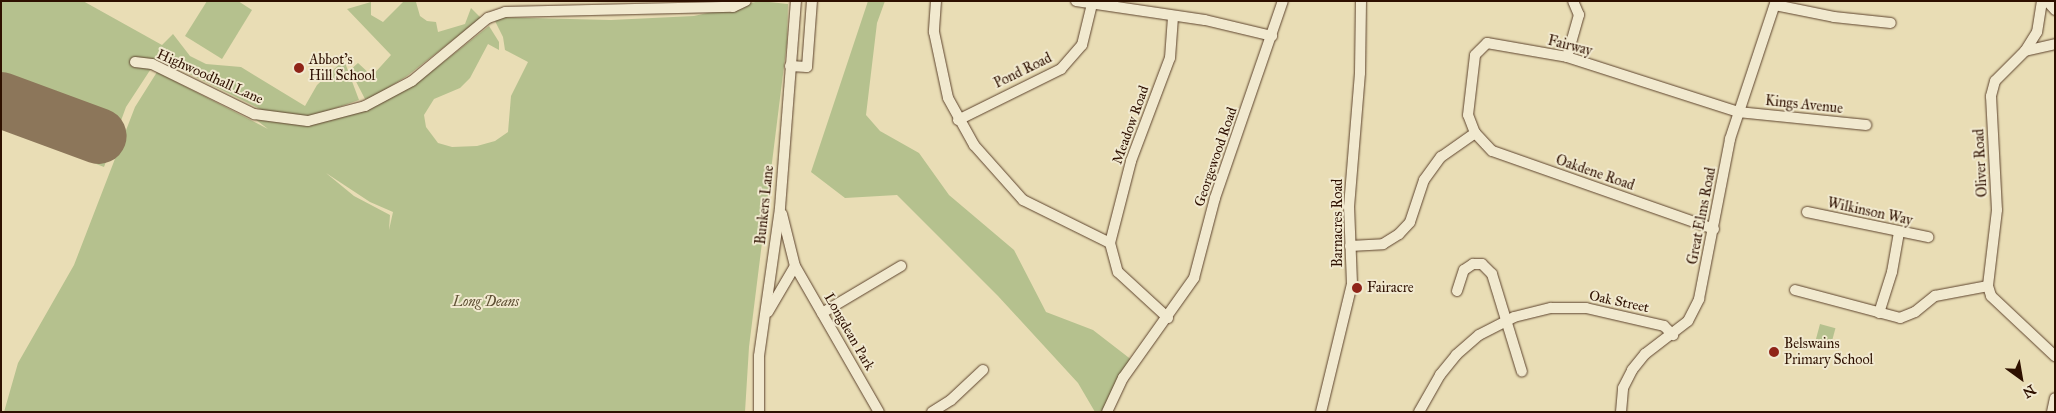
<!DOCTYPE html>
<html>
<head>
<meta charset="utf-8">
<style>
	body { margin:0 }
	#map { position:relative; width:2056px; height:413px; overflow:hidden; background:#e9ddb5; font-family:"IM FELL Great Primer",serif }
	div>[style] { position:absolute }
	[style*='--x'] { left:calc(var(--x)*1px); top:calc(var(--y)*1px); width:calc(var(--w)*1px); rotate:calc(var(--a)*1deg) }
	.green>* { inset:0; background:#b5c18e; transform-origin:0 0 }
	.runway>* { height:56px; margin:-28px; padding:0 28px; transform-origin:28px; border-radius:28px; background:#8c765a }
	.roads { filter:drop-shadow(0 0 1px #5d432d) drop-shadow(0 0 1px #5d432d) }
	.minor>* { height:10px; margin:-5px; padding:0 5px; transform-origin:5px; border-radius:5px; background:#f1e9cf }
	.dots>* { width:14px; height:14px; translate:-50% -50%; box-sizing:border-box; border:2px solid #f1e9cf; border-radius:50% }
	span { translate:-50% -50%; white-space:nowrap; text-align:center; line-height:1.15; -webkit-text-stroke:4px #f1e9cf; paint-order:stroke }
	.street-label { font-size:14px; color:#2e1000 }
	.poi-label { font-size:14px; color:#2e1000 }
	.left { translate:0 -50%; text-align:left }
	.park-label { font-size:14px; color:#5d4e32; font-style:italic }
	.frame { position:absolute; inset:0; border:2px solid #2e1000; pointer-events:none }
	.north { position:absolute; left:1996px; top:353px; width:50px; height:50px; -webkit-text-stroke:4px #f1e9cf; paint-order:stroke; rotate:148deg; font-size:14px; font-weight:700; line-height:20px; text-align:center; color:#2e1000 }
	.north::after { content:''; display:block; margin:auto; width:18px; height:22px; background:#2e1000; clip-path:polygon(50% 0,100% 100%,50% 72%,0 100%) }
</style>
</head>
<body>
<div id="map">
	<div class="green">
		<i style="clip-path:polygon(1px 1px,83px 1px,162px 45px,173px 34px,190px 56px,206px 64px,241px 67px,305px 106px,317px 85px,344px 60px,359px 100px,310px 117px,264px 111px,158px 58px,126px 107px,104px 167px,1px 127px)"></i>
		<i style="clip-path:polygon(207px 1px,238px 1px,252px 10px,222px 59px,185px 36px)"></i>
		<i style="clip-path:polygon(evenodd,760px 1px,788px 4px,787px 42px,749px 347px,745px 412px,4px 412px,18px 363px,74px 265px,135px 107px,157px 72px,268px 129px,255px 119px,258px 116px,306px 123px,422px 79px,489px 26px,499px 42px,499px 50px,488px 44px,470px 78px,460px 88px,434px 99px,424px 115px,426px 127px,438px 143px,452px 147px,477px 146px,495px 141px,508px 132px,511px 96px,528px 62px,505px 50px,503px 37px,493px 17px,611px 20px,694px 16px,760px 1px,326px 173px,370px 202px,393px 212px,389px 230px,390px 215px,354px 196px,326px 173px)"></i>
		<i style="clip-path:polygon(868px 1px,885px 1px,877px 23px,866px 115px,880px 131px,919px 153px,949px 195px,1014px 250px,1046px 312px,1093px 330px,1137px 364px,1109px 412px,1095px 412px,1078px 383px,998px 296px,897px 195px,845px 198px,811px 172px)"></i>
		<i style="clip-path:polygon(371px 2px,371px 15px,383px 22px,403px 2px,416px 2px,420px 16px,427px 21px,436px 22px,438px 32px,465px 24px,471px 8px,481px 18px,407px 76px,372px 98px,365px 99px,350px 70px,358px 63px,372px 76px,391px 55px,347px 9px)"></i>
		<i style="left:1820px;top:324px;width:16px;height:16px;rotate:15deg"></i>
	</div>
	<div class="runway">
		<i style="--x:1;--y:100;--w:104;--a:20.2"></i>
	</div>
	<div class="roads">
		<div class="minor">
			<i style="--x:936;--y:1;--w:31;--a:94"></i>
			<i style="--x:934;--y:32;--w:67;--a:78"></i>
			<i style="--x:948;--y:98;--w:54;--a:61"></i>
			<i style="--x:974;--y:145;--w:74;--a:48.3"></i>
			<i style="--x:1023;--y:200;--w:97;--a:26.3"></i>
			<i style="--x:1110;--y:243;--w:30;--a:75"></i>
			<i style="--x:1118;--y:272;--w:68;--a:42.6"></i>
			<i style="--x:1076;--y:1;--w:130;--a:8.4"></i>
			<i style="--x:1205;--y:20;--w:69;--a:13.4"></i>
			<i style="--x:2042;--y:1;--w:31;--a:99"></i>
			<i style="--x:2037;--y:32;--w:22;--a:122"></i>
			<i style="--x:2025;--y:51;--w:42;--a:135"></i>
			<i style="--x:1995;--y:81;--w:16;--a:105"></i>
			<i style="--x:1991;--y:96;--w:114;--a:87"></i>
			<i style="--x:1997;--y:210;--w:77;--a:96.8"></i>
			<i style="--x:1988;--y:286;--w:10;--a:73"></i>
			<i style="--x:1991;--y:296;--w:88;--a:43.2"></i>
			<i style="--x:2047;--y:1;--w:12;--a:48"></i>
			<i style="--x:1775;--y:5;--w:60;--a:11.5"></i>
			<i style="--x:1834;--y:17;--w:57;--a:6"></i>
			<i style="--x:2025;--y:51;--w:31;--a:-13"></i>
			<i style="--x:1567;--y:57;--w:44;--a:-74.1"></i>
			<i style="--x:1579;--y:15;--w:15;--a:-113"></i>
			<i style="--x:135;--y:62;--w:17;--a:7"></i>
			<i style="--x:152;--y:64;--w:114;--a:26.1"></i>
			<i style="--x:254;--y:114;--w:54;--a:7.4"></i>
			<i style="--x:308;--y:121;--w:59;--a:-14.7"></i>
			<i style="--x:365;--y:106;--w:53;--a:-28"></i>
			<i style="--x:412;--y:81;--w:99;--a:-39.7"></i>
			<i style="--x:488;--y:18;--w:18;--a:-19"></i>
			<i style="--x:505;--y:12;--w:228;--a:-1.3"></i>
			<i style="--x:733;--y:7;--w:14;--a:-25"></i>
			<i style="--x:790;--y:66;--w:17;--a:3"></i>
			<i style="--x:807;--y:67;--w:66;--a:-85.7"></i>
			<i style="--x:958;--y:120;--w:115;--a:-26.3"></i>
			<i style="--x:1061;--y:69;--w:32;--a:-49"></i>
			<i style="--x:1082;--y:45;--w:42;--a:-76.3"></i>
			<i style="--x:1807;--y:212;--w:124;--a:11.7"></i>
			<i style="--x:782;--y:214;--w:54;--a:76"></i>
			<i style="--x:795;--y:266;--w:168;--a:60.1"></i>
			<i style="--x:1714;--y:229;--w:235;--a:-160.6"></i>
			<i style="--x:1492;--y:151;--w:25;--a:-133"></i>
			<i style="--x:1475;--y:133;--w:19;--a:-111"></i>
			<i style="--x:1468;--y:115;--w:60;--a:-83.3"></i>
			<i style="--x:1475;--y:55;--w:17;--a:-45"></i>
			<i style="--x:1487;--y:43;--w:81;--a:9.9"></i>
			<i style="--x:1567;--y:57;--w:180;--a:17.8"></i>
			<i style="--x:1738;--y:112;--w:129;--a:5.8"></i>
			<i style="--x:1110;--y:243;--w:85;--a:-75.6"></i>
			<i style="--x:1131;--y:161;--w:110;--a:-69.3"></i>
			<i style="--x:1170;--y:58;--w:41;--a:-85.8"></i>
			<i style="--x:1350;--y:246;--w:33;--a:-3"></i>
			<i style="--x:1383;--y:244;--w:19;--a:-32"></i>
			<i style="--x:1399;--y:234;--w:16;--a:-47"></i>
			<i style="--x:1410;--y:222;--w:44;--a:-71.6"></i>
			<i style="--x:1424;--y:180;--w:29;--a:-54"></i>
			<i style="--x:1441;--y:157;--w:42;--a:-35.2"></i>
			<i style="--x:1795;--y:290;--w:109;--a:14.9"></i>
			<i style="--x:1900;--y:318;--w:16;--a:-22"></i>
			<i style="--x:1915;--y:312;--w:26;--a:-39"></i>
			<i style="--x:1935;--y:296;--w:54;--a:-10.7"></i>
			<i style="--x:1457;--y:291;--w:22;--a:-72"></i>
			<i style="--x:1464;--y:270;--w:11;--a:-34"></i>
			<i style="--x:1473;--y:264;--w:9;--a:0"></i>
			<i style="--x:1482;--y:264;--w:14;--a:45"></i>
			<i style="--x:1492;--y:274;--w:102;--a:73"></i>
			<i style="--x:768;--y:312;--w:53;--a:-59.6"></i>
			<i style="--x:822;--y:313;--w:92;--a:-30.7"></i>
			<i style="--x:1879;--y:313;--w:43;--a:-72.4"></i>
			<i style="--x:1892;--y:272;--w:40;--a:-80"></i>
			<i style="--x:759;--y:412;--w:56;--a:-90"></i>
			<i style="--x:759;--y:356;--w:149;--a:-81.9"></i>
			<i style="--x:780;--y:208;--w:208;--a:-85.6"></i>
			<i style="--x:932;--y:412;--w:22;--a:-32"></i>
			<i style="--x:951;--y:400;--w:44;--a:-43.2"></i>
			<i style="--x:1107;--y:412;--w:38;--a:-65"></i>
			<i style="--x:1123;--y:378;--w:123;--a:-54.6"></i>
			<i style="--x:1194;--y:278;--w:83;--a:-75.3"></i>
			<i style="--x:1215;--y:198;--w:208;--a:-71"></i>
			<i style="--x:1321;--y:412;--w:132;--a:-76.4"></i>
			<i style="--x:1352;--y:284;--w:77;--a:-92.2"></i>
			<i style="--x:1349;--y:207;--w:134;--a:-85.3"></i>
			<i style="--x:1360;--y:73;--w:72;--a:-89.2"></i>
			<i style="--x:1419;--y:412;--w:43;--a:-60.4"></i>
			<i style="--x:1440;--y:375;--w:26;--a:-51"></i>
			<i style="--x:1456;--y:355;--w:30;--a:-41"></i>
			<i style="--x:1479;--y:335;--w:39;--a:-27"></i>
			<i style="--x:1514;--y:317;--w:38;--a:-14"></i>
			<i style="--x:1551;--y:308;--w:35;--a:0"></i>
			<i style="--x:1586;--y:308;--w:80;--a:13"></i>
			<i style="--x:1664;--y:326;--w:13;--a:45"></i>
			<i style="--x:1621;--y:412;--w:24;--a:-85"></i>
			<i style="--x:1623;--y:388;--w:20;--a:-63"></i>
			<i style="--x:1632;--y:370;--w:21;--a:-51"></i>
			<i style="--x:1645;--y:354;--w:54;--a:-37.5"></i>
			<i style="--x:1688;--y:321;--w:25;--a:-63"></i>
			<i style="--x:1699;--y:299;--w:163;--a:-79"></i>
			<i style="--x:1730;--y:139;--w:145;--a:-71.6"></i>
			<i style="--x:2052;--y:412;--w:14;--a:-78"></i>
		</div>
	</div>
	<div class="dots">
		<i style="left:299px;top:68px;background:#8f2418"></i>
		<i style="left:1357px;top:288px;background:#8f2418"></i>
		<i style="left:1774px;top:352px;background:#8f2418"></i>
	</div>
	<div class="street-label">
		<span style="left:1570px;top:46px;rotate:14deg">Fairway</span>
		<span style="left:1023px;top:71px;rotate:-26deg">Pond Road</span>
		<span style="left:210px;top:77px;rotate:24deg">Highwoodhall Lane</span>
		<span style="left:1804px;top:105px;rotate:6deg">Kings Avenue</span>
		<span style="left:1131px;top:125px;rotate:-70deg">Meadow Road</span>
		<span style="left:1216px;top:157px;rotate:-71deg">Georgewood Road</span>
		<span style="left:1981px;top:163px;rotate:-93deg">Oliver Road</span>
		<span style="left:1595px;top:173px;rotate:19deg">Oakdene Road</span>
		<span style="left:765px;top:205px;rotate:-84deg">Bunkers Lane</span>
		<span style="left:1870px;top:212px;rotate:12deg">Wilkinson Way</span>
		<span style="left:1702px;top:216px;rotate:-79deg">Great Elms Road</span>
		<span style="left:1338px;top:223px;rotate:-90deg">Barnacres Road</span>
		<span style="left:1619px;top:302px;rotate:12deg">Oak Street</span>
		<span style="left:849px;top:332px;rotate:60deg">Longdean Park</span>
	</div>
	<div class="poi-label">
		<span class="left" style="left:309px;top:68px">Abbot's<br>Hill School</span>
		<span class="left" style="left:1367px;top:288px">Fairacre</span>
		<span class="left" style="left:1784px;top:352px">Belswains<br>Primary School</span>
	</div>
	<div class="park-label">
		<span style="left:486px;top:302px">Long Deans</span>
	</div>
	<div class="frame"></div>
	<div class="north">N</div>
</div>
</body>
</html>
